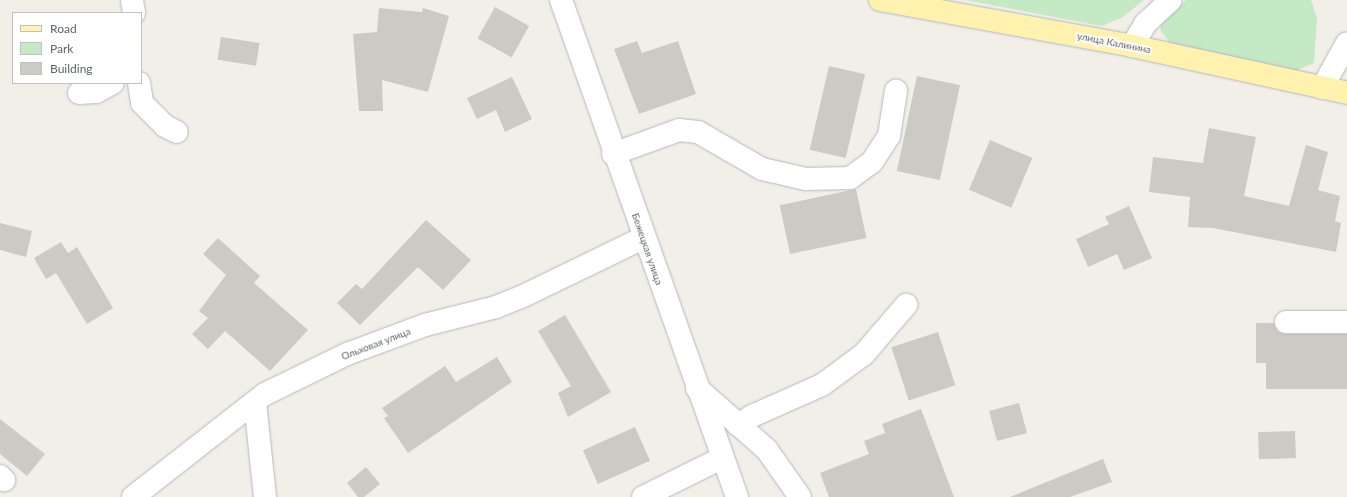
<!DOCTYPE html>
<html>
<head>
<meta charset="utf-8">
<style>
	body { margin:0 }
	#map { position:relative; width:1347px; height:497px; overflow:hidden; background:#f1efe8; font-family:Lato,sans-serif }
	div>[style] { position:absolute }
	[style*='--x'] { left:calc(var(--x)*1px); top:calc(var(--y)*1px); width:calc(var(--w)*1px); rotate:calc(var(--a)*1deg) }
	.green>* { inset:0; background:#c5e8c5 }
	.building>* { inset:0; background:#cccac5; transform-origin:0 0 }
	.roads { filter:drop-shadow(0 0 1px #b5b8bc) drop-shadow(0 0 1px #b5b8bc) }
	.minor>* { height:22px; margin:-11px; padding:0 11px; transform-origin:11px; border-radius:11px; background:#fff }
	.major>* { height:22px; margin:-11px; padding:0 11px; transform-origin:11px; border-radius:11px; background:#fff2af }
	span { translate:-50% -50%; white-space:nowrap; text-align:center; line-height:1.15; -webkit-text-stroke:3.5px #fff; paint-order:stroke }
	.street-label { font-size:10px; color:#5f6368 }
	.legend { position:absolute; left:12px; top:12px; width:130px; height:72px; box-sizing:border-box; background:#fff; border:1px solid #bfc1c3; margin:0; padding:5px 7px; list-style:none; font-size:12px; color:#5f6368 }
	.legend li { display:flex; align-items:center; gap:8px; height:20px }
	.legend b { width:20px; border:1px solid #bfc1c3 }
</style>
</head>
<body>
<div id="map">
	<div class="green">
		<i style="clip-path:polygon(965px 0,1144px 0,1123px 17px,1102px 26px)"></i>
		<i style="clip-path:polygon(1186px 0,1311px 0,1317px 18px,1314px 63px,1293px 72px,1182px 49px,1170px 43px,1161px 31px,1160px 24px)"></i>
	</div>
	<div class="building">
		<i style="left:495px;top:7px;width:39px;height:36px;rotate:29deg"></i>
		<i style="clip-path:polygon(379px 8px,422px 12px,423px 8px,449px 16px,428px 92px,382px 80px,383px 111px,359px 111px,353px 34px,377px 32px)"></i>
		<i style="left:221px;top:37px;width:39px;height:23px;rotate:9deg"></i>
		<i style="clip-path:polygon(637px 41px,642px 53px,678px 41px,696px 94px,639px 114px,614px 49px)"></i>
		<i style="left:829px;top:66px;width:37px;height:86px;rotate:13deg"></i>
		<i style="left:917px;top:76px;width:44px;height:97px;rotate:12deg"></i>
		<i style="clip-path:polygon(512px 77px,532px 119px,505px 132px,496px 110px,477px 119px,467px 98px)"></i>
		<i style="clip-path:polygon(1209px 128px,1256px 137px,1244px 196px,1289px 206px,1306px 145px,1328px 152px,1318px 190px,1340px 196px,1335px 221px,1341px 223px,1336px 252px,1213px 228px,1188px 227px,1190px 197px,1149px 192px,1153px 157px,1203px 163px)"></i>
		<i style="left:990px;top:140px;width:46px;height:54px;rotate:23deg"></i>
		<i style="left:856px;top:189px;width:50px;height:78px;rotate:78deg"></i>
		<i style="clip-path:polygon(1129px 206px,1152px 258px,1124px 270px,1117px 254px,1088px 267px,1076px 239px,1109px 224px,1105px 217px)"></i>
		<i style="clip-path:polygon(426px 220px,471px 260px,443px 290px,418px 267px,360px 325px,337px 303px,356px 284px,362px 289px)"></i>
		<i style="clip-path:polygon(0 223px,32px 231px,26px 257px,0 250px)"></i>
		<i style="clip-path:polygon(218px 238px,260px 276px,254px 283px,308px 330px,270px 371px,225px 331px,208px 349px,192px 334px,208px 318px,199px 311px,226px 275px,203px 254px)"></i>
		<i style="clip-path:polygon(61px 242px,68px 253px,77px 247px,113px 308px,87px 324px,56px 273px,46px 279px,34px 258px)"></i>
		<i style="clip-path:polygon(565px 315px,611px 392px,568px 417px,558px 393px,571px 386px,538px 331px)"></i>
		<i style="clip-path:polygon(1256px 323px,1274px 323px,1278px 332px,1286px 334px,1347px 334px,1347px 389px,1266px 389px,1266px 363px,1256px 363px)"></i>
		<i style="left:938px;top:332px;width:56px;height:49px;rotate:72deg"></i>
		<i style="clip-path:polygon(497px 357px,512px 382px,408px 453px,384px 418px,388px 416px,382px 408px,445px 366px,456px 382px)"></i>
		<i style="left:1019px;top:403px;width:31px;height:31px;rotate:75deg"></i>
		<i style="clip-path:polygon(921px 409px,954px 497px,829px 497px,820px 473px,869px 454px,864px 441px,885px 433px,882px 424px)"></i>
		<i style="clip-path:polygon(0 419px,45px 454px,27px 476px,0 454px)"></i>
		<i style="left:635px;top:427px;width:37px;height:57px;rotate:66deg"></i>
		<i style="left:1295px;top:431px;width:27px;height:37px;rotate:88deg"></i>
		<i style="clip-path:polygon(1103px 459px,1112px 482px,1070px 497px,1010px 497px)"></i>
		<i style="clip-path:polygon(366px 467px,380px 484px,364px 497px,358px 497px,347px 483px)"></i>
	</div>
	<div class="roads">
		<div class="minor">
			<i style="--x:132;--y:0;--w:13;--a:81"></i>
			<i style="--x:561;--y:0;--w:527;--a:70.5"></i>
			<i style="--x:1132;--y:46;--w:26;--a:-59"></i>
			<i style="--x:1145;--y:24;--w:35;--a:-43"></i>
			<i style="--x:139;--y:83;--w:20;--a:81"></i>
			<i style="--x:142;--y:103;--w:33;--a:45"></i>
			<i style="--x:165;--y:126;--w:13;--a:27"></i>
			<i style="--x:1322;--y:88;--w:51;--a:-60.9"></i>
			<i style="--x:79;--y:93;--w:17;--a:-3"></i>
			<i style="--x:96;--y:92;--w:19;--a:-28"></i>
			<i style="--x:613;--y:154;--w:70;--a:-20"></i>
			<i style="--x:679;--y:130;--w:19;--a:6"></i>
			<i style="--x:698;--y:132;--w:74;--a:30"></i>
			<i style="--x:762;--y:169;--w:45;--a:12.8"></i>
			<i style="--x:806;--y:179;--w:44;--a:-1.3"></i>
			<i style="--x:850;--y:178;--w:27;--a:-36"></i>
			<i style="--x:872;--y:162;--w:31;--a:-57"></i>
			<i style="--x:889;--y:136;--w:46;--a:-81.2"></i>
			<i style="--x:1286;--y:322;--w:61;--a:0"></i>
			<i style="--x:697;--y:388;--w:94;--a:41.5"></i>
			<i style="--x:767;--y:450;--w:57;--a:54.9"></i>
			<i style="--x:255;--y:402;--w:96;--a:84"></i>
			<i style="--x:738;--y:425;--w:17;--a:-33"></i>
			<i style="--x:752;--y:416;--w:77;--a:-23.9"></i>
			<i style="--x:822;--y:385;--w:52;--a:-36.4"></i>
			<i style="--x:864;--y:354;--w:65;--a:-49.4"></i>
			<i style="--x:0;--y:476;--w:6;--a:45"></i>
			<i style="--x:133;--y:497;--w:167;--a:-38"></i>
			<i style="--x:265;--y:394;--w:91;--a:-26"></i>
			<i style="--x:347;--y:354;--w:83;--a:-20.4"></i>
			<i style="--x:425;--y:325;--w:73;--a:-14.2"></i>
			<i style="--x:496;--y:307;--w:27;--a:-22"></i>
			<i style="--x:521;--y:297;--w:136;--a:-25.8"></i>
			<i style="--x:643;--y:497;--w:88;--a:-26.3"></i>
		</div>
		<div class="major">
			<i style="--x:880;--y:0;--w:256;--a:10.3"></i>
			<i style="--x:1132;--y:46;--w:220;--a:12.3"></i>
		</div>
	</div>
	<div class="street-label">
		<span style="left:1114px;top:43px;rotate:11deg">улица Калинина</span>
		<span style="left:647px;top:249px;rotate:71deg">Бежецкая улица</span>
		<span style="left:376px;top:344px;rotate:-21deg">Ольховая улица</span>
	</div>
	<ul class="legend">
	<li><b style="height:5px;background:#fff2af"></b>Road</li>
	<li><b style="height:11px;background:#c5e8c5"></b>Park</li>
	<li><b style="height:11px;background:#cccac5"></b>Building</li>
	</ul>
</div>
</body>
</html>
